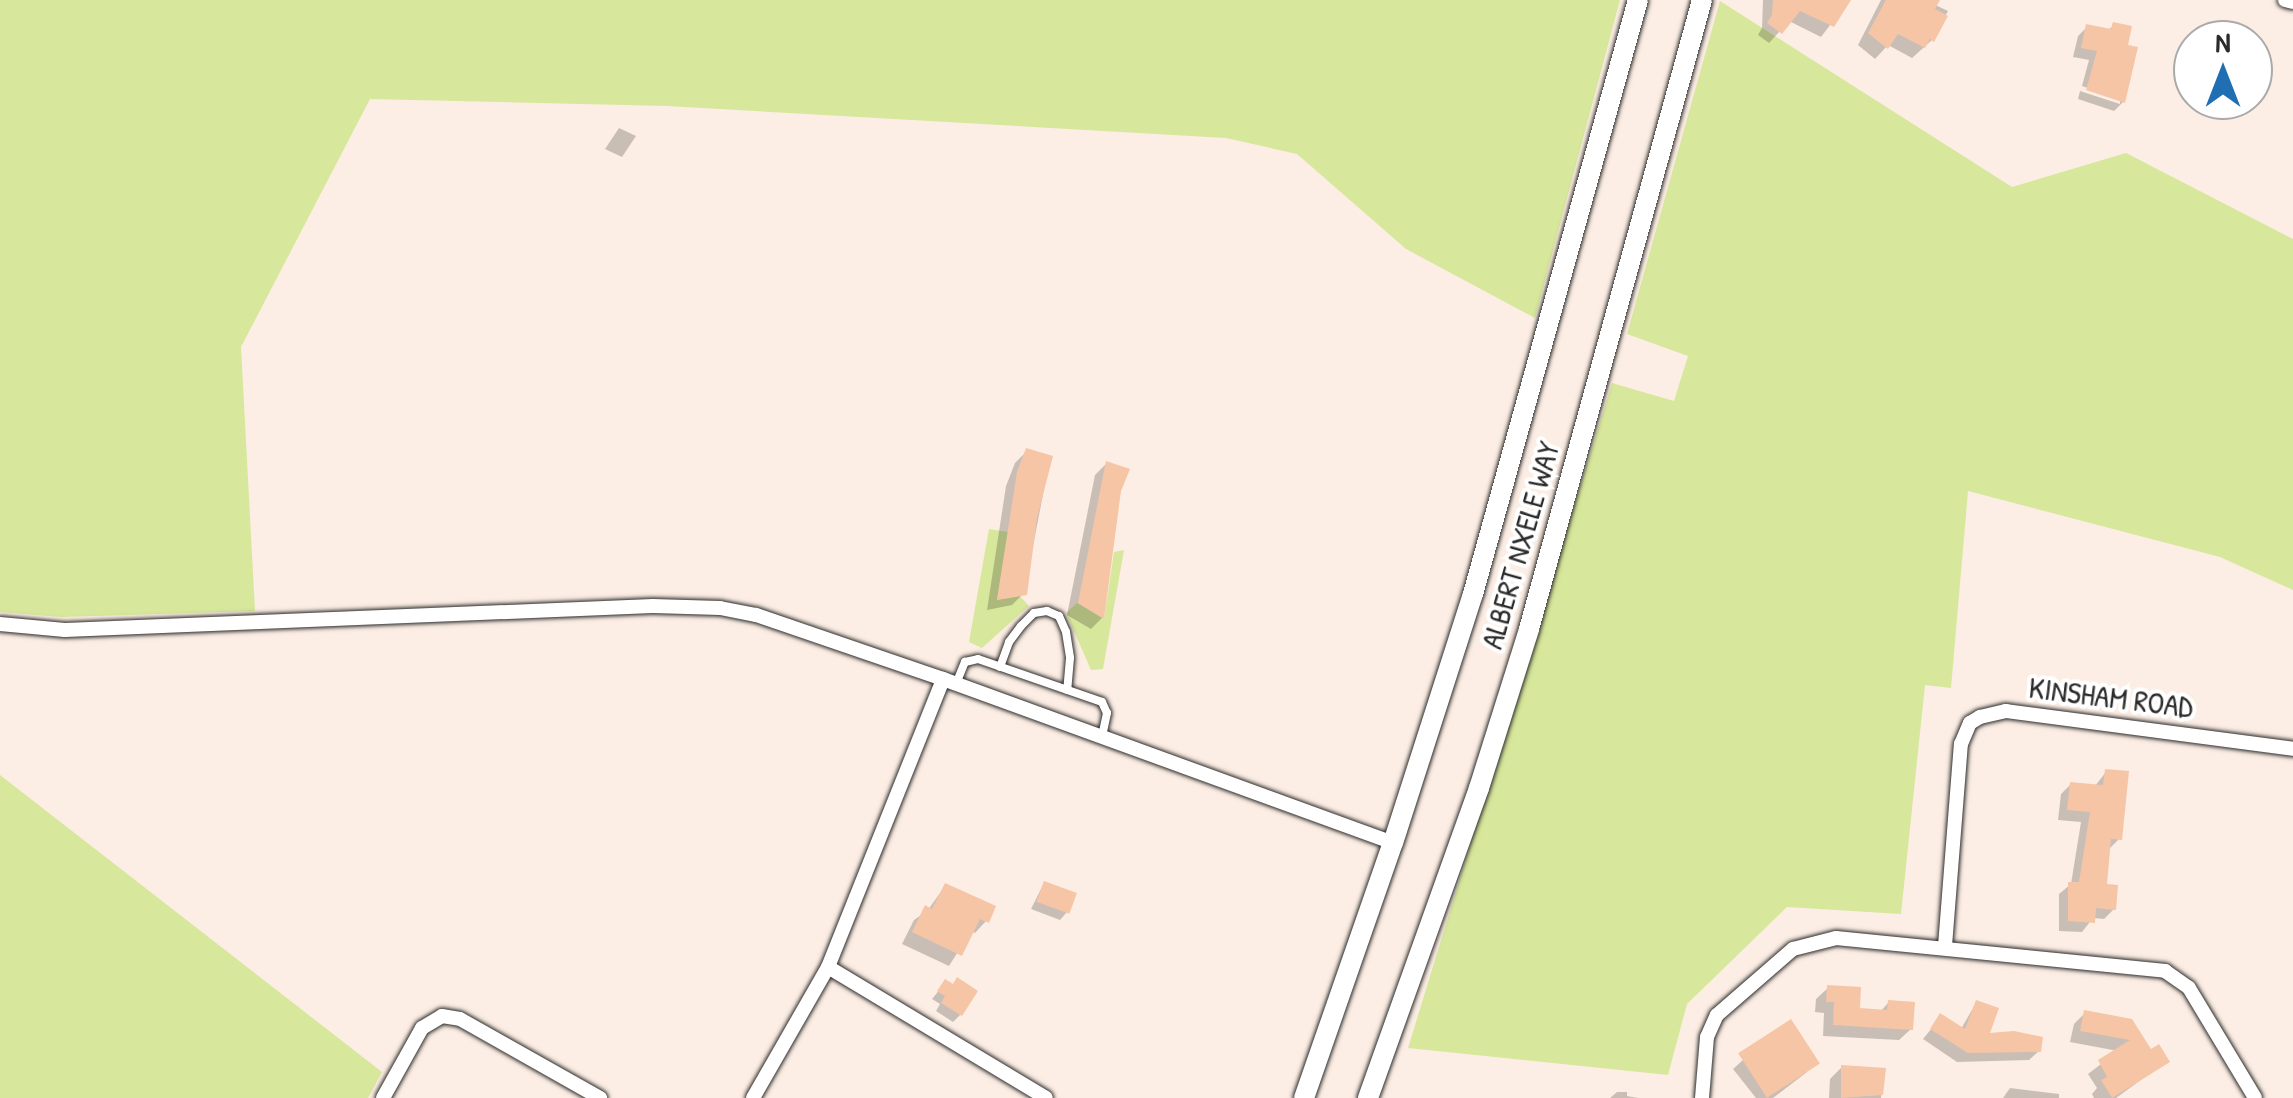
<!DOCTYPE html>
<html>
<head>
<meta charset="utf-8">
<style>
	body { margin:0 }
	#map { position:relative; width:2293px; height:1098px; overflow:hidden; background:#fceee4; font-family:"Patrick Hand",sans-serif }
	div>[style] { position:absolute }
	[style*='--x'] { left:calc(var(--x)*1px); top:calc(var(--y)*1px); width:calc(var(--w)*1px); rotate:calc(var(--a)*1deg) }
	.green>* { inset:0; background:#d7e79b }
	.shadow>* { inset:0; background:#0003 }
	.building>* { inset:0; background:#f5c5a5; transform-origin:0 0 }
	.roads { filter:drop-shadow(0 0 2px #2b2b2b) drop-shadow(0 0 2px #2b2b2b) }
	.service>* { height:8px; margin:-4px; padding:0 4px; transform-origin:4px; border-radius:4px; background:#fff }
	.minor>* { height:14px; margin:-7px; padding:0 7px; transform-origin:7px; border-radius:7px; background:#fff }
	.secondary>* { height:20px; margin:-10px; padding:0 10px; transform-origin:10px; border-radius:10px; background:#fff }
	span { translate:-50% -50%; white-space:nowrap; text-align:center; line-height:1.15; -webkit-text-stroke:8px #fff; paint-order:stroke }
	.street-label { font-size:30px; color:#2b2b2b }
	.north { position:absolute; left:2173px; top:20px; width:100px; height:100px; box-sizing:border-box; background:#fff; border:2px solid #aaa; border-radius:50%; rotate:0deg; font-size:28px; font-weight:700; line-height:40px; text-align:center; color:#2b2b2b }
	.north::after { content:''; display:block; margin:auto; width:35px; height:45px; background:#1f6fb2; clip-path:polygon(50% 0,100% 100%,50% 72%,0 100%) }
</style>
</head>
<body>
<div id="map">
	<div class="green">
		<i style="clip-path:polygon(0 0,1620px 0,1535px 318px,1406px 249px,1297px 154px,1226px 138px,667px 106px,370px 99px,241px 347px,255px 611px,61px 617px,0 612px)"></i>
		<i style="clip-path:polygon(1720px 1px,2012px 187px,2126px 153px,2293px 239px,2293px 590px,2220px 557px,1968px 491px,1951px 688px,1925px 685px,1901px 914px,1787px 907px,1687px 1004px,1668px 1075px,1408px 1048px,1612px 383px,1674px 401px,1688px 356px,1627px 334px)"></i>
		<i style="clip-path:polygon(989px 529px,1008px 532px,997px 600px,1020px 596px,1029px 606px,982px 648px,969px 642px)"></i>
		<i style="clip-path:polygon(1124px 550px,1103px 669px,1091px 670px,1066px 613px,1077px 603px,1104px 619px,1114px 552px)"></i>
		<i style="clip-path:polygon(0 775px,382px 1072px,368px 1098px,0 1098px)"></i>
	</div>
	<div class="shadow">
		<i style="clip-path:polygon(1763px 0,1849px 0,1821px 37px,1789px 21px,1769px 43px,1758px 35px,1762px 28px)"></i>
		<i style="clip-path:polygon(1881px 0,1925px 0,1948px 11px,1932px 40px,1912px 58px,1888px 45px,1875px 59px,1858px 45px)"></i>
		<i style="clip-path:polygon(2114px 25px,2123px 102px,2114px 111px,2078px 99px,2080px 91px,2120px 104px,2120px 99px,2082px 86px,2089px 60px,2073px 57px,2078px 36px,2087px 27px,2107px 31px)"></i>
		<i style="clip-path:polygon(619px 128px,636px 136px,622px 157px,605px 149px)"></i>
		<i style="clip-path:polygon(1027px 451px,1050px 458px,1024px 593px,1012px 605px,987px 610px,1006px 486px,1015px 463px)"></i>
		<i style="clip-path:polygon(1106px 464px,1119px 490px,1102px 618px,1091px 629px,1067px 615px,1095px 475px)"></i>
		<i style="clip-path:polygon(2106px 772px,2119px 839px,2109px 849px,2104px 887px,2114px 909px,2104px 919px,2093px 918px,2082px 932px,2059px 931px,2059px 894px,2071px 884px,2081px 822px,2058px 820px,2061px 794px,2071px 784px,2095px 786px)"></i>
		<i style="clip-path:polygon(1044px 883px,1067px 912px,1060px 920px,1031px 909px)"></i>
		<i style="clip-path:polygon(945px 886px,986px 921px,975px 933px,971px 931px,949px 966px,902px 944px,914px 920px,928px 910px)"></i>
		<i style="clip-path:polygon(945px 983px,960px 1015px,953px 1022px,936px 1011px,940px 1004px,932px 999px)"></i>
		<i style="clip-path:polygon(1828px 988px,1857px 1010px,1880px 1012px,1888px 1003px,1911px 1029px,1899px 1040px,1823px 1036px,1824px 1013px,1815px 1012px,1816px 999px)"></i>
		<i style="clip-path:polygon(1976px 1003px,1986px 1035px,2039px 1051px,2029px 1060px,1957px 1062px,1923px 1039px,1941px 1017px,1961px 1029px)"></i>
		<i style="clip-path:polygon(2085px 1013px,2150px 1052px,2167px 1061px,2116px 1098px,2094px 1098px,2092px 1094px,2097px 1088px,2088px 1074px,2118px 1051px,2070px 1042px,2074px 1024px)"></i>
		<i style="clip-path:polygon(1743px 1060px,1807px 1072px,1773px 1098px,1756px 1098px,1733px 1069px)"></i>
		<i style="clip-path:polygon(1842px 1067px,1883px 1071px,1881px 1098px,1829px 1098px,1830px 1079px)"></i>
		<i style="clip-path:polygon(2010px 1088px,2059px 1094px,2059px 1098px,2003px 1098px)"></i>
		<i style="clip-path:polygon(1617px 1092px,1627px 1092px,1627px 1096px,1638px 1098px,1610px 1098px)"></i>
	</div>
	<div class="building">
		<i style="clip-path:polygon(1773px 0,1851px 0,1834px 27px,1800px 11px,1782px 34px,1767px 23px,1772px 15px)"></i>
		<i style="clip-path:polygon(1886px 0,1940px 0,1935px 9px,1948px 16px,1934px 42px,1930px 39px,1925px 48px,1898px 34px,1888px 49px,1868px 33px)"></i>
		<i style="clip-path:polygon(2113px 22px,2132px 26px,2128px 45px,2138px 47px,2125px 103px,2086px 90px,2097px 51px,2081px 48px,2086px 24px,2111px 29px)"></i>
		<i style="clip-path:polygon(1026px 448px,1053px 456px,1037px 518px,1027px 595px,997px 600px,1017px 472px)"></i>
		<i style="clip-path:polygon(1106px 461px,1130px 469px,1121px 491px,1104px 619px,1078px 603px)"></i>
		<i style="clip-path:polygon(2105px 769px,2129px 771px,2122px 840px,2111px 839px,2107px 884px,2118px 885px,2116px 910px,2096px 908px,2095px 923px,2068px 921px,2068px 882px,2079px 882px,2090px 812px,2067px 810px,2070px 782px,2103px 785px)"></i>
		<i style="left:1044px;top:881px;width:35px;height:22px;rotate:20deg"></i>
		<i style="clip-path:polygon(945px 883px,996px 906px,989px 923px,980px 919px,962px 956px,912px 932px,925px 905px,932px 909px)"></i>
		<i style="clip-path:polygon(957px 977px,978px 991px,962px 1016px,941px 1003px,945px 996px,937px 991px,945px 979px,953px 984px)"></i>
		<i style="clip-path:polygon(1827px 985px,1861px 987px,1860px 1008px,1887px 1010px,1888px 1000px,1915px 1002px,1913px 1030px,1833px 1025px,1834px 1002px,1826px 1002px)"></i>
		<i style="clip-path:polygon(1976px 1000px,1999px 1008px,1990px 1033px,2014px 1031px,2043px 1037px,2041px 1052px,1968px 1053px,1930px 1029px,1940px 1013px,1965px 1029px)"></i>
		<i style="clip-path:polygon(2084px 1010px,2132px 1019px,2151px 1049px,2159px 1044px,2170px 1062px,2112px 1098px,2101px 1080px,2107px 1077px,2098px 1060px,2130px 1040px,2080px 1031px)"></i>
		<i style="left:1791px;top:1019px;width:53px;height:63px;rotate:57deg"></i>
		<i style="clip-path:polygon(1841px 1065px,1886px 1068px,1883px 1095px,1841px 1098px)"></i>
	</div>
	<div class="roads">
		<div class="service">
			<i style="--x:1000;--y:667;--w:27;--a:-70"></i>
			<i style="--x:1009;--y:642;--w:20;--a:-53"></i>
			<i style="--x:1021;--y:626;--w:18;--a:-45"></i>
			<i style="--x:1034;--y:613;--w:13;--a:-9"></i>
			<i style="--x:1047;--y:611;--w:13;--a:23"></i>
			<i style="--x:1059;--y:616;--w:17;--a:66"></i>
			<i style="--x:1066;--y:632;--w:26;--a:81"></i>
			<i style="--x:1070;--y:658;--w:32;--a:95"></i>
			<i style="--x:956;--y:684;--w:24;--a:-68"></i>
			<i style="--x:965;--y:662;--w:13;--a:-13"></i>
			<i style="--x:978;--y:659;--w:131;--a:19.1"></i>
			<i style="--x:1102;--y:702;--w:12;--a:66"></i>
			<i style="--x:1107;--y:713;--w:25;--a:102"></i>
		</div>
		<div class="minor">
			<i style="--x:2285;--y:0;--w:8;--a:14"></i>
			<i style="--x:0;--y:624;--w:65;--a:5.3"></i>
			<i style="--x:65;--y:630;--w:588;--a:-2.34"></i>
			<i style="--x:653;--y:606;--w:67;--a:1.7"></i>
			<i style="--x:720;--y:608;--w:37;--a:11"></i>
			<i style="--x:756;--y:615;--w:198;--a:18.9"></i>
			<i style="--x:943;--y:679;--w:479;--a:20"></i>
			<i style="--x:1945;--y:946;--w:203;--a:-85.5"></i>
			<i style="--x:1961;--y:744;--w:23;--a:-67"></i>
			<i style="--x:1970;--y:723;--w:12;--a:-31"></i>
			<i style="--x:1980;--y:717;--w:27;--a:-13"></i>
			<i style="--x:2006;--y:711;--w:290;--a:7.5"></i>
			<i style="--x:828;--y:967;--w:254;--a:31"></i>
			<i style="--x:383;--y:1098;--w:80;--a:-60.9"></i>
			<i style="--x:422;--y:1028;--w:23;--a:-31"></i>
			<i style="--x:442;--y:1016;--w:18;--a:9"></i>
			<i style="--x:460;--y:1019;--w:161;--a:29.4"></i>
			<i style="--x:753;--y:1098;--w:151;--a:-60.2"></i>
			<i style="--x:828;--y:967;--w:310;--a:-68.2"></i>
			<i style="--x:1702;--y:1098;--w:61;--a:-85.3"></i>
			<i style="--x:1707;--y:1037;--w:24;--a:-66"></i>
			<i style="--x:1717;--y:1015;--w:101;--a:-41"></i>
			<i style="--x:1793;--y:949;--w:44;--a:-14.3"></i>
			<i style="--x:1836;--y:938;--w:331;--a:5.7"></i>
			<i style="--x:2165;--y:971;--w:29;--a:35"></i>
			<i style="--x:2189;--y:988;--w:128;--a:59"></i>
		</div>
		<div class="secondary">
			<i style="--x:1304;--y:1098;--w:270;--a:-70.8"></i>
			<i style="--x:1393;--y:843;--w:262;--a:-72.2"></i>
			<i style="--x:1473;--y:594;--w:616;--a:-74.48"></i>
			<i style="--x:1368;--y:1098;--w:329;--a:-70.3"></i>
			<i style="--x:1479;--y:788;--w:167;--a:-72.5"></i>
			<i style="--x:1529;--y:629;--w:652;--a:-74.62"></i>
		</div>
	</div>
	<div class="street-label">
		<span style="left:1520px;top:545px;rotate:-74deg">ALBERT NXELE WAY</span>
		<span style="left:2111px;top:697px;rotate:7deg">KINSHAM ROAD</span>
	</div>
	<div class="north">N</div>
</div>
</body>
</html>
